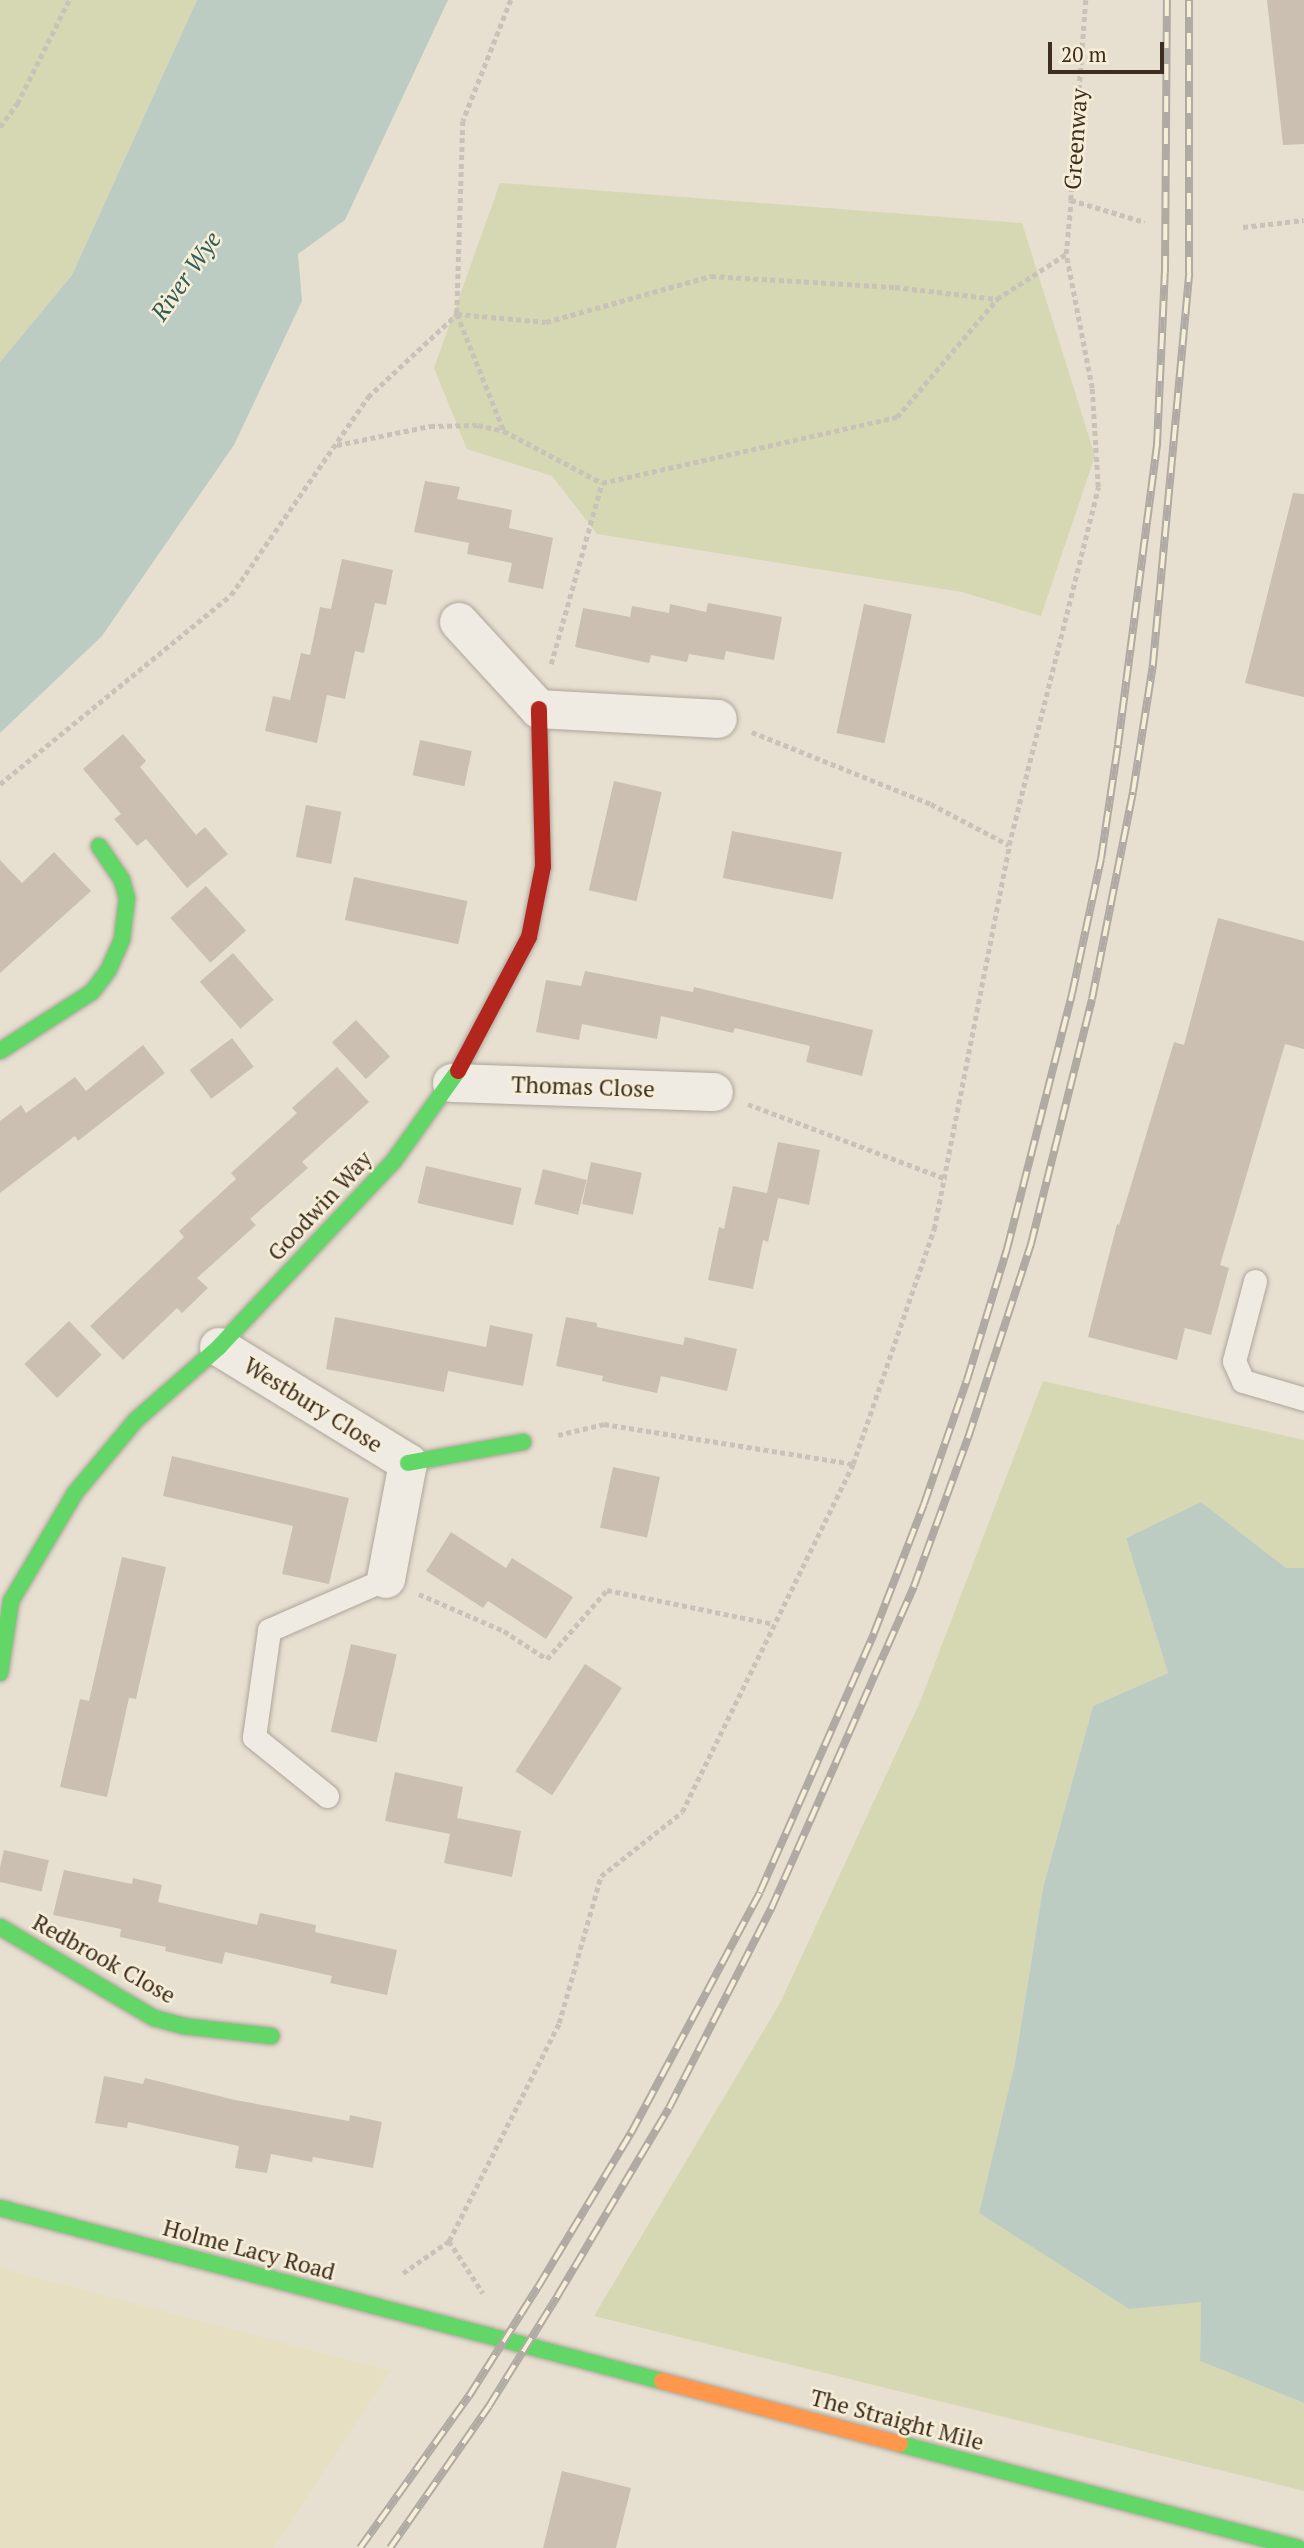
<!DOCTYPE html>
<html>
<head>
<meta charset="utf-8">
<style>
	body { margin:0 }
	#map { position:relative; width:1304px; height:2548px; overflow:hidden; background:#e7e0d1; font-family:"PT Serif",serif }
	div>[style] { position:absolute }
	[style*='--x'] { left:calc(var(--x)*1px); top:calc(var(--y)*1px); width:calc(var(--w)*1px); rotate:calc(var(--a)*1deg) }
	.farmland>* { inset:0; background:#e6dfc2 }
	.green>* { inset:0; background:#d6d7b3 }
	.water>* { inset:0; background:#bcccc2 }
	.building>* { inset:0; background:#cbbfb2; transform-origin:0 0 }
	.path>* { height:4.5px; margin-top:-2.25px; transform-origin:0; background:repeating-linear-gradient(90deg,#c8c2b9 0 5px,transparent 0 8.5px) }
	.roads { filter:drop-shadow(0 0 2px #ada599) drop-shadow(0 0 2px #ada599) }
	.lane>* { height:23px; margin:-11.5px; padding:0 11.5px; transform-origin:11.5px; border-radius:11.5px; background:#efebe3 }
	.street>* { height:38px; margin:-19px; padding:0 19px; transform-origin:19px; border-radius:19px; background:#efebe3 }
	.fast>* { height:16px; margin:-8px; padding:0 8px; transform-origin:8px; border-radius:8px; background:#63d668 }
	.slow>* { height:16px; margin:-8px; padding:0 8px; transform-origin:8px; border-radius:8px; background:#ff974d }
	.jam>* { height:16px; margin:-8px; padding:0 8px; transform-origin:8px; border-radius:8px; background:#b3261e }
	.rail>* { height:8px; margin-top:-4px; transform-origin:0; background:repeating-linear-gradient(90deg,#f7eed8 0 16px,#afaaa2 0 32px); box-sizing:border-box; border-block:2px solid #afaaa2 }
	span { translate:-50% -50%; white-space:nowrap; text-align:center; line-height:1.15; -webkit-text-stroke:5px #f7eed8; paint-order:stroke }
	.street-label { font-size:23px; color:#3d2e20 }
	.water-label { font-size:24px; color:#2f5d5a; font-style:italic }
	.scale { position:absolute; left:1048px; top:42px; width:116px; height:32px; box-sizing:border-box; border:4px solid #3d2e20; border-top:0; padding-left:9px; font-size:21px; line-height:24px; white-space:nowrap; color:#3d2e20; -webkit-text-stroke:5px #f7eed8; paint-order:stroke }
</style>
</head>
<body>
<div id="map">
	<div class="farmland">
		<i style="clip-path:polygon(0 2268px,390px 2371px,274px 2548px,0 2548px)"></i>
	</div>
	<div class="green">
		<i style="clip-path:polygon(0 0,197px 0,72px 275px,0 362px)"></i>
		<i style="clip-path:polygon(500px 183px,1022px 223px,1095px 456px,1041px 616px,962px 592px,597px 534px,552px 476px,467px 449px,434px 368px)"></i>
		<i style="clip-path:polygon(1043px 1381px,1304px 1440px,1304px 1568px,1286px 1568px,1201px 1502px,1126px 1538px,1168px 1673px,1093px 1706px,1043px 1888px,1015px 2063px,979px 2213px,1129px 2309px,1201px 2301px,1200px 2361px,1304px 2403px,1304px 2491px,594px 2316px,780px 2003px,920px 1702px)"></i>
	</div>
	<div class="water">
		<i style="clip-path:polygon(197px 0,448px 0,345px 220px,298px 254px,302px 301px,234px 445px,102px 636px,0 733px,0 362px,72px 275px)"></i>
		<i style="clip-path:polygon(1201px 1502px,1286px 1568px,1304px 1568px,1304px 2403px,1200px 2361px,1201px 2302px,1129px 2309px,979px 2213px,1015px 2063px,1043px 1888px,1093px 1706px,1168px 1673px,1126px 1538px)"></i>
	</div>
	<div class="building">
		<i style="clip-path:polygon(1267px 0,1304px 0,1304px 144px,1283px 145px)"></i>
		<i style="clip-path:polygon(425px 481px,460px 487px,457px 499px,512px 510px,509px 528px,553px 538px,543px 589px,508px 582px,512px 563px,467px 554px,469px 543px,414px 532px)"></i>
		<i style="clip-path:polygon(1293px 493px,1304px 494px,1304px 697px,1245px 683px)"></i>
		<i style="clip-path:polygon(342px 559px,393px 570px,386px 605px,375px 603px,364px 653px,355px 651px,345px 699px,327px 695px,317px 743px,265px 731px,273px 696px,290px 700px,301px 653px,310px 655px,320px 607px,331px 609px)"></i>
		<i style="clip-path:polygon(708px 603px,782px 617px,774px 660px,726px 651px,724px 660px,689px 654px,687px 662px,651px 655px,649px 663px,575px 647px,583px 608px,630px 617px,632px 606px,669px 613px,670px 604px,706px 612px)"></i>
		<i style="left:864px;top:604px;width:49px;height:132px;rotate:12deg"></i>
		<i style="clip-path:polygon(123px 734px,146px 761px,140px 767px,196px 835px,205px 827px,228px 854px,187px 888px,146px 839px,137px 846px,114px 819px,121px 814px,83px 769px)"></i>
		<i style="left:420px;top:740px;width:53px;height:36px;rotate:12deg"></i>
		<i style="left:614px;top:781px;width:49px;height:112px;rotate:13deg"></i>
		<i style="left:306px;top:805px;width:36px;height:53px;rotate:11deg"></i>
		<i style="left:732px;top:831px;width:112px;height:48px;rotate:11deg"></i>
		<i style="clip-path:polygon(54px 852px,91px 891px,0 973px,0 860px,22px 883px)"></i>
		<i style="left:354px;top:877px;width:116px;height:44px;rotate:12deg"></i>
		<i style="left:206px;top:886px;width:60px;height:48px;rotate:48deg"></i>
		<i style="clip-path:polygon(1218px 918px,1304px 941px,1304px 1049px,1285px 1044px,1220px 1265px,1229px 1268px,1211px 1335px,1185px 1328px,1177px 1360px,1088px 1337px,1117px 1224px,1119px 1225px,1174px 1042px,1184px 1045px)"></i>
		<i style="left:233px;top:953px;width:62px;height:44px;rotate:49deg"></i>
		<i style="clip-path:polygon(585px 971px,693px 992px,694px 987px,873px 1030px,862px 1076px,806px 1062px,810px 1046px,735px 1028px,733px 1033px,661px 1016px,657px 1039px,582px 1024px,579px 1040px,536px 1032px,546px 980px,581px 986px)"></i>
		<i style="left:356px;top:1020px;width:50px;height:33px;rotate:47deg"></i>
		<i style="left:232px;top:1038px;width:36px;height:53px;rotate:53deg"></i>
		<i style="clip-path:polygon(143px 1045px,165px 1073px,78px 1141px,75px 1136px,0 1193px,0 1121px,21px 1105px,26px 1113px,75px 1077px,86px 1091px)"></i>
		<i style="clip-path:polygon(337px 1067px,369px 1102px,302px 1162px,308px 1168px,250px 1219px,256px 1225px,197px 1278px,208px 1288px,182px 1313px,177px 1308px,123px 1360px,90px 1326px,184px 1237px,179px 1231px,236px 1179px,231px 1173px,297px 1113px,292px 1108px)"></i>
		<i style="clip-path:polygon(778px 1142px,820px 1150px,809px 1205px,778px 1198px,768px 1242px,763px 1240px,753px 1289px,708px 1280px,719px 1227px,724px 1229px,733px 1186px,767px 1193px)"></i>
		<i style="left:591px;top:1162px;width:52px;height:43px;rotate:12deg"></i>
		<i style="left:426px;top:1166px;width:98px;height:38px;rotate:13deg"></i>
		<i style="left:543px;top:1169px;width:45px;height:36px;rotate:14deg"></i>
		<i style="clip-path:polygon(335px 1317px,486px 1347px,490px 1325px,533px 1334px,523px 1386px,448px 1371px,444px 1392px,326px 1369px)"></i>
		<i style="clip-path:polygon(566px 1317px,597px 1323px,597px 1327px,683px 1345px,685px 1337px,737px 1349px,727px 1391px,661px 1376px,657px 1393px,602px 1381px,603px 1376px,556px 1366px)"></i>
		<i style="left:69px;top:1321px;width:47px;height:62px;rotate:46deg"></i>
		<i style="clip-path:polygon(172px 1456px,349px 1498px,329px 1584px,282px 1574px,293px 1526px,163px 1496px)"></i>
		<i style="left:613px;top:1467px;width:48px;height:62px;rotate:12deg"></i>
		<i style="clip-path:polygon(451px 1532px,506px 1568px,512px 1558px,573px 1597px,546px 1639px,488px 1601px,483px 1608px,426px 1571px)"></i>
		<i style="clip-path:polygon(122px 1557px,166px 1567px,136px 1699px,129px 1698px,107px 1797px,60px 1787px,80px 1699px,89px 1701px)"></i>
		<i style="left:351px;top:1644px;width:47px;height:90px;rotate:13deg"></i>
		<i style="left:585px;top:1664px;width:44px;height:128px;rotate:33deg"></i>
		<i style="clip-path:polygon(395px 1772px,463px 1787px,457px 1818px,521px 1831px,512px 1877px,444px 1863px,450px 1834px,385px 1821px)"></i>
		<i style="left:4px;top:1850px;width:46px;height:32px;rotate:13deg"></i>
		<i style="clip-path:polygon(64px 1870px,132px 1884px,133px 1878px,162px 1885px,158px 1902px,257px 1925px,260px 1913px,316px 1925px,315px 1932px,397px 1950px,387px 1995px,330px 1983px,332px 1976px,225px 1952px,222px 1964px,165px 1951px,166px 1947px,120px 1937px,121px 1929px,53px 1915px)"></i>
		<i style="clip-path:polygon(104px 2076px,143px 2084px,145px 2078px,235px 2100px,349px 2121px,350px 2115px,382px 2122px,373px 2168px,313px 2157px,312px 2162px,271px 2154px,267px 2173px,235px 2168px,239px 2146px,128px 2122px,127px 2128px,95px 2123px)"></i>
		<i style="clip-path:polygon(562px 2471px,631px 2488px,616px 2548px,543px 2548px)"></i>
	</div>
	<div class="path">
		<i style="--x:511;--y:0;--w:130;--a:111.6"></i>
		<i style="--x:463;--y:121;--w:193;--a:91.8"></i>
		<i style="--x:457;--y:314;--w:126;--a:68.1"></i>
		<i style="--x:504;--y:431;--w:111;--a:28"></i>
		<i style="--x:602;--y:483;--w:302;--a:-12.6"></i>
		<i style="--x:897;--y:417;--w:155;--a:-49.7"></i>
		<i style="--x:1086;--y:0;--w:201;--a:94.3"></i>
		<i style="--x:1071;--y:200;--w:77;--a:16.6"></i>
		<i style="--x:0;--y:127;--w:29;--a:-54"></i>
		<i style="--x:17;--y:104;--w:116;--a:-63.4"></i>
		<i style="--x:1243;--y:227;--w:61;--a:-6.5"></i>
		<i style="--x:337;--y:445;--w:95;--a:-11.5"></i>
		<i style="--x:430;--y:426;--w:48;--a:-1.2"></i>
		<i style="--x:478;--y:425;--w:27;--a:13"></i>
		<i style="--x:551;--y:664;--w:188;--a:-74.3"></i>
		<i style="--x:752;--y:732;--w:193;--a:21.9"></i>
		<i style="--x:931;--y:804;--w:88;--a:27.7"></i>
		<i style="--x:0;--y:784;--w:298;--a:-39.3"></i>
		<i style="--x:231;--y:595;--w:241;--a:-55.3"></i>
		<i style="--x:368;--y:397;--w:122;--a:-43"></i>
		<i style="--x:457;--y:314;--w:89;--a:5.1"></i>
		<i style="--x:546;--y:322;--w:171;--a:-15.6"></i>
		<i style="--x:711;--y:276;--w:184;--a:3.4"></i>
		<i style="--x:895;--y:287;--w:103;--a:6.7"></i>
		<i style="--x:997;--y:299;--w:82;--a:-33.1"></i>
		<i style="--x:748;--y:1104;--w:210;--a:20.7"></i>
		<i style="--x:558;--y:1435;--w:47;--a:-13.4"></i>
		<i style="--x:604;--y:1424;--w:252;--a:9.1"></i>
		<i style="--x:419;--y:1594;--w:93;--a:23.5"></i>
		<i style="--x:504;--y:1631;--w:51;--a:33.1"></i>
		<i style="--x:547;--y:1659;--w:91;--a:-49"></i>
		<i style="--x:607;--y:1590;--w:170;--a:11.5"></i>
		<i style="--x:449;--y:2241;--w:62;--a:56.8"></i>
		<i style="--x:403;--y:2273;--w:56;--a:-34.8"></i>
		<i style="--x:449;--y:2241;--w:244;--a:-63.2"></i>
		<i style="--x:559;--y:2023;--w:153;--a:-74.1"></i>
		<i style="--x:601;--y:1876;--w:103;--a:-38.3"></i>
		<i style="--x:682;--y:1812;--w:388;--a:-63.8"></i>
		<i style="--x:853;--y:1464;--w:249;--a:-71"></i>
		<i style="--x:934;--y:1229;--w:391;--a:-78.9"></i>
		<i style="--x:1009;--y:845;--w:369;--a:-76"></i>
		<i style="--x:1098;--y:487;--w:99;--a:-93.5"></i>
		<i style="--x:1092;--y:388;--w:136;--a:-101"></i>
		<i style="--x:1066;--y:254;--w:54;--a:-84.7"></i>
	</div>
	<div class="roads">
		<div class="lane">
			<i style="--x:1255;--y:1281;--w:83;--a:104.7"></i>
			<i style="--x:1234;--y:1361;--w:22;--a:66"></i>
			<i style="--x:1243;--y:1381;--w:64;--a:16.4"></i>
			<i style="--x:327;--y:1796;--w:94;--a:-141.1"></i>
			<i style="--x:254;--y:1737;--w:108;--a:-82"></i>
			<i style="--x:269;--y:1630;--w:128;--a:-23.6"></i>
		</div>
		<div class="street">
			<i style="--x:459;--y:622;--w:118;--a:47.4"></i>
			<i style="--x:539;--y:709;--w:179;--a:3.2"></i>
			<i style="--x:452;--y:1083;--w:262;--a:2"></i>
			<i style="--x:219;--y:1347;--w:222;--a:31.5"></i>
			<i style="--x:408;--y:1463;--w:118;--a:100.7"></i>
		</div>
		<div class="fast">
			<i style="--x:0;--y:1051;--w:109;--a:-32.7"></i>
			<i style="--x:92;--y:992;--w:26;--a:-53"></i>
			<i style="--x:108;--y:971;--w:35;--a:-66"></i>
			<i style="--x:122;--y:939;--w:41;--a:-83"></i>
			<i style="--x:127;--y:898;--w:19;--a:-106"></i>
			<i style="--x:122;--y:880;--w:41;--a:-124.1"></i>
			<i style="--x:408;--y:1463;--w:117;--a:-10.3"></i>
			<i style="--x:0;--y:1673;--w:73;--a:-81.3"></i>
			<i style="--x:11;--y:1601;--w:126;--a:-59.3"></i>
			<i style="--x:75;--y:1493;--w:95;--a:-50.1"></i>
			<i style="--x:136;--y:1420;--w:111;--a:-41.3"></i>
			<i style="--x:219;--y:1347;--w:254;--a:-46.8"></i>
			<i style="--x:393;--y:1162;--w:112;--a:-54.5"></i>
			<i style="--x:0;--y:1927;--w:179;--a:30.6"></i>
			<i style="--x:154;--y:2018;--w:30;--a:15"></i>
			<i style="--x:183;--y:2026;--w:89;--a:6.5"></i>
			<i style="--x:0;--y:2208;--w:684;--a:14.65"></i>
			<i style="--x:900;--y:2444;--w:411;--a:14.6"></i>
		</div>
		<div class="slow">
			<i style="--x:662;--y:2381;--w:246;--a:14.8"></i>
		</div>
		<div class="jam">
			<i style="--x:458;--y:1071;--w:152;--a:-62.1"></i>
			<i style="--x:529;--y:937;--w:72;--a:-78.8"></i>
			<i style="--x:543;--y:866;--w:157;--a:-91.5"></i>
		</div>
	</div>
	<div class="rail">
		<i style="--x:360;--y:2548;--w:187;--a:-54.4"></i>
		<i style="--x:469;--y:2396;--w:129;--a:-57.7"></i>
		<i style="--x:538;--y:2287;--w:180;--a:-58.9"></i>
		<i style="--x:631;--y:2133;--w:273;--a:-61.8"></i>
		<i style="--x:760;--y:1892;--w:283;--a:-66.2"></i>
		<i style="--x:874;--y:1633;--w:138;--a:-68.8"></i>
		<i style="--x:924;--y:1504;--w:131;--a:-70.9"></i>
		<i style="--x:967;--y:1380;--w:137;--a:-73"></i>
		<i style="--x:1007;--y:1249;--w:263;--a:-75.7"></i>
		<i style="--x:1072;--y:994;--w:138;--a:-77.9"></i>
		<i style="--x:1101;--y:859;--w:115;--a:-81.5"></i>
		<i style="--x:1118;--y:745;--w:303;--a:-82.6"></i>
		<i style="--x:1157;--y:445;--w:173;--a:-87.4"></i>
		<i style="--x:1165;--y:272;--w:272;--a:-89.6"></i>
		<i style="--x:390;--y:2548;--w:173;--a:-55.1"></i>
		<i style="--x:489;--y:2406;--w:131;--a:-58.1"></i>
		<i style="--x:558;--y:2295;--w:217;--a:-59.3"></i>
		<i style="--x:669;--y:2108;--w:224;--a:-62.9"></i>
		<i style="--x:771;--y:1909;--w:353;--a:-66.1"></i>
		<i style="--x:914;--y:1586;--w:158;--a:-70"></i>
		<i style="--x:968;--y:1438;--w:204;--a:-72"></i>
		<i style="--x:1031;--y:1244;--w:252;--a:-76"></i>
		<i style="--x:1092;--y:999;--w:211;--a:-78.8"></i>
		<i style="--x:1133;--y:792;--w:130;--a:-81.1"></i>
		<i style="--x:1153;--y:664;--w:393;--a:-84.7"></i>
		<i style="--x:1189;--y:273;--w:273;--a:-90"></i>
	</div>
	<div class="street-label">
		<span style="left:1076px;top:139px;rotate:-86deg">Greenway</span>
		<span style="left:583px;top:1087px;rotate:2deg">Thomas Close</span>
		<span style="left:320px;top:1206px;rotate:-47deg">Goodwin Way</span>
		<span style="left:313px;top:1405px;rotate:32deg">Westbury Close</span>
		<span style="left:104px;top:1959px;rotate:29deg">Redbrook Close</span>
		<span style="left:249px;top:2250px;rotate:15deg">Holme Lacy Road</span>
		<span style="left:897px;top:2420px;rotate:15deg">The Straight Mile</span>
	</div>
	<div class="water-label">
		<span style="left:186px;top:276px;rotate:-55deg">River Wye</span>
	</div>
	<div class="scale">20 m</div>
</div>
</body>
</html>
